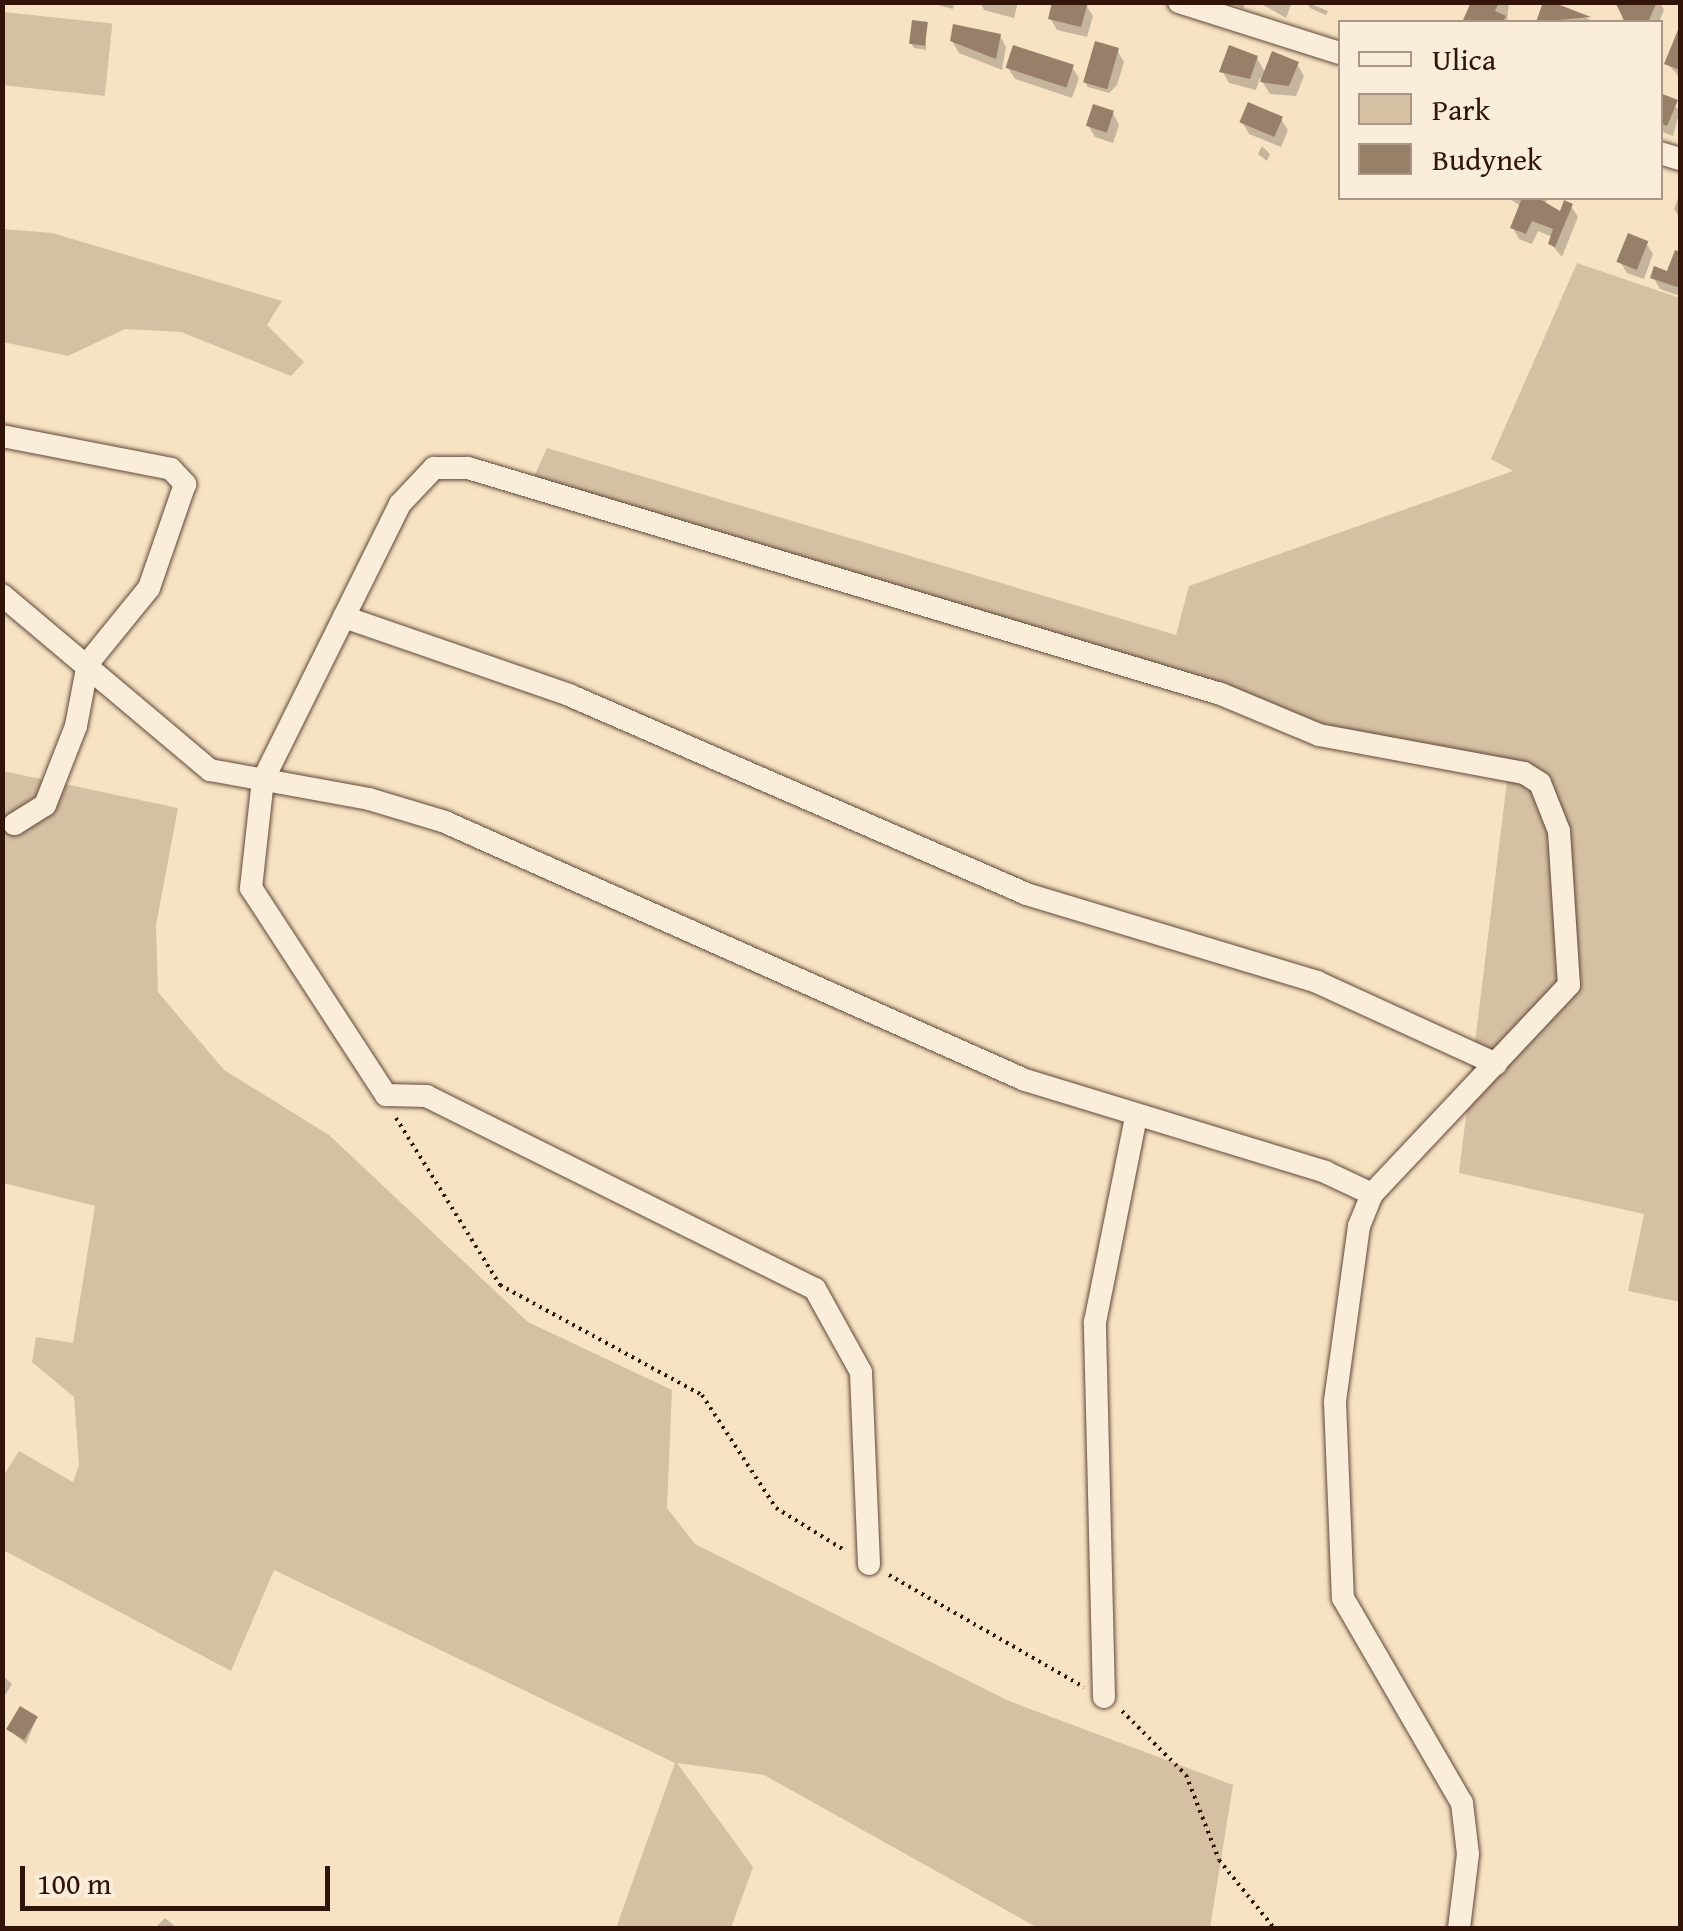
<!DOCTYPE html>
<html>
<head>
<meta charset="utf-8">
<style>
	body { margin:0 }
	#map { position:relative; width:1683px; height:1931px; overflow:hidden; background:#f7e3c4; font-family:"Gentium Book Plus",serif }
	div>[style] { position:absolute }
	[style*='--x'] { left:calc(var(--x)*1px); top:calc(var(--y)*1px); width:calc(var(--w)*1px); rotate:calc(var(--a)*1deg) }
	.green>* { inset:0; background:#d5c0a4; transform-origin:0 0 }
	.shadow>* { inset:0; background:#0003 }
	.building>* { inset:0; background:#987f6a; transform-origin:0 0 }
	.path>* { height:4px; margin-top:-2px; transform-origin:0; background:repeating-linear-gradient(90deg,#311308 0 2.5px,transparent 0 7.5px) }
	.roads { filter:drop-shadow(0 0 2px #624737) drop-shadow(0 0 2px #624737) }
	.minor>* { height:22px; margin:-11px; padding:0 11px; transform-origin:11px; border-radius:11px; background:#faedd9 }
	span { translate:-50% -50%; white-space:nowrap; text-align:center; line-height:1.15; -webkit-text-stroke:8px #faedd9; paint-order:stroke }
	.frame { position:absolute; inset:0; border:5px solid #311308; pointer-events:none }
	.legend { position:absolute; left:1338px; top:20px; width:325px; height:180px; box-sizing:border-box; background:#faedd9; border:2px solid #aa9685; margin:0; padding:12px 18px; list-style:none; font-size:30px; color:#311308 }
	.legend li { display:flex; align-items:center; gap:20px; height:50px }
	.legend b { width:50px; border:2px solid #aa9685 }
	.scale { position:absolute; left:20px; top:1866px; width:310px; height:45px; box-sizing:border-box; border:5px solid #311308; border-top:0; padding-left:12px; font-size:30px; line-height:35px; white-space:nowrap; color:#311308; -webkit-text-stroke:8px #faedd9; paint-order:stroke }
</style>
</head>
<body>
<div id="map">
	<div class="green">
		<i style="left:3px;top:12px;width:110px;height:73px;rotate:6deg"></i>
		<i style="clip-path:polygon(3px 229px,52px 233px,282px 301px,267px 325px,304px 362px,291px 376px,181px 332px,125px 329px,68px 356px,3px 342px)"></i>
		<i style="clip-path:polygon(1577px 263px,1680px 298px,1680px 1302px,1628px 1291px,1644px 1214px,1459px 1173px,1507px 781px,529px 488px,547px 448px,1176px 635px,1189px 586px,1513px 471px,1491px 459px)"></i>
		<i style="clip-path:polygon(3px 771px,178px 808px,156px 925px,158px 992px,224px 1070px,329px 1135px,528px 1322px,672px 1390px,667px 1508px,695px 1544px,1009px 1701px,1233px 1785px,1210px 1928px,1038px 1928px,764px 1775px,677px 1763px,753px 1867px,731px 1928px,616px 1928px,675px 1763px,274px 1570px,231px 1671px,3px 1550px,2px 1478px,19px 1451px,73px 1482px,79px 1465px,74px 1397px,32px 1362px,36px 1337px,73px 1343px,95px 1206px,3px 1183px)"></i>
	</div>
	<div class="shadow">
		<i style="clip-path:polygon(926px 2px,954px 2px,953px 9px)"></i>
		<i style="clip-path:polygon(980px 2px,1018px 2px,1014px 18px,984px 10px)"></i>
		<i style="clip-path:polygon(1227px 2px,1245px 2px,1243px 8px)"></i>
		<i style="clip-path:polygon(1258px 2px,1292px 2px,1286px 18px)"></i>
		<i style="clip-path:polygon(1306px 2px,1328px 11px,1326px 15px,1310px 8px)"></i>
		<i style="clip-path:polygon(1473px 2px,1509px 2px,1507px 22px,1468px 22px)"></i>
		<i style="clip-path:polygon(1620px 2px,1660px 2px,1664px 10px,1659px 22px,1623px 22px)"></i>
		<i style="clip-path:polygon(1546px 3px,1589px 19px,1591px 22px,1538px 22px)"></i>
		<i style="clip-path:polygon(1086px 5px,1093px 16px,1087px 37px,1057px 30px,1050px 18px)"></i>
		<i style="clip-path:polygon(926px 24px,926px 50px,914px 48px,911px 43px)"></i>
		<i style="clip-path:polygon(1680px 32px,1680px 78px,1667px 63px)"></i>
		<i style="clip-path:polygon(1000px 36px,1006px 47px,1002px 70px,959px 53px,952px 41px)"></i>
		<i style="clip-path:polygon(1117px 50px,1124px 62px,1117px 85px,1109px 93px,1088px 87px,1085px 82px)"></i>
		<i style="clip-path:polygon(1257px 58px,1266px 74px,1297px 64px,1304px 76px,1296px 96px,1270px 94px,1260px 78px,1256px 90px,1229px 83px,1222px 71px)"></i>
		<i style="clip-path:polygon(1072px 67px,1079px 78px,1072px 98px,1015px 79px,1008px 68px)"></i>
		<i style="clip-path:polygon(1660px 96px,1680px 110px,1673px 136px,1660px 131px)"></i>
		<i style="clip-path:polygon(1113px 113px,1119px 125px,1113px 143px,1095px 137px,1088px 125px)"></i>
		<i style="clip-path:polygon(1281px 119px,1288px 130px,1281px 147px,1249px 134px,1242px 122px)"></i>
		<i style="clip-path:polygon(1262px 146px,1270px 154px,1267px 161px,1258px 154px)"></i>
		<i style="clip-path:polygon(1680px 192px,1680px 219px,1674px 209px)"></i>
		<i style="clip-path:polygon(1508px 198px,1548px 198px,1544px 207px,1561px 215px,1571px 206px,1578px 217px,1562px 257px,1550px 243px,1553px 237px,1538px 231px,1532px 244px,1519px 239px,1513px 228px,1521px 206px)"></i>
		<i style="clip-path:polygon(1646px 243px,1653px 254px,1644px 279px,1627px 273px,1620px 262px)"></i>
		<i style="clip-path:polygon(1676px 253px,1680px 255px,1680px 296px,1660px 289px,1653px 277px,1669px 274px)"></i>
		<i style="clip-path:polygon(2px 1675px,12px 1684px,2px 1700px)"></i>
		<i style="clip-path:polygon(36px 1719px,26px 1744px,8px 1729px)"></i>
		<i style="clip-path:polygon(165px 1918px,177px 1928px,155px 1928px)"></i>
	</div>
	<div class="building">
		<i style="clip-path:polygon(1052px 2px,1088px 2px,1081px 27px,1048px 19px)"></i>
		<i style="clip-path:polygon(1471px 2px,1499px 2px,1495px 11px,1506px 16px,1503px 22px,1463px 20px)"></i>
		<i style="clip-path:polygon(1543px 2px,1552px 2px,1591px 17px,1536px 22px)"></i>
		<i style="clip-path:polygon(1615px 2px,1657px 2px,1648px 22px,1625px 22px)"></i>
		<i style="left:912px;top:20px;width:16px;height:24px;rotate:7deg"></i>
		<i style="clip-path:polygon(953px 24px,1001px 34px,996px 59px,950px 41px)"></i>
		<i style="clip-path:polygon(1680px 25px,1680px 70px,1664px 64px)"></i>
		<i style="left:1095px;top:41px;width:25px;height:43px;rotate:16deg"></i>
		<i style="left:1013px;top:45px;width:64px;height:24px;rotate:18deg"></i>
		<i style="clip-path:polygon(1229px 45px,1258px 56px,1250px 79px,1219px 72px)"></i>
		<i style="clip-path:polygon(1272px 51px,1299px 62px,1289px 86px,1260px 82px)"></i>
		<i style="clip-path:polygon(1660px 93px,1678px 100px,1667px 126px,1660px 123px)"></i>
		<i style="left:1248px;top:102px;width:38px;height:22px;rotate:23deg"></i>
		<i style="left:1093px;top:104px;width:22px;height:23px;rotate:18deg"></i>
		<i style="clip-path:polygon(1522px 198px,1538px 198px,1560px 211px,1564px 200px,1573px 204px,1555px 247px,1548px 244px,1553px 229px,1532px 221px,1526px 234px,1510px 228px)"></i>
		<i style="left:1628px;top:233px;width:22px;height:31px;rotate:22deg"></i>
		<i style="clip-path:polygon(1675px 250px,1680px 252px,1680px 288px,1650px 278px,1654px 266px,1667px 271px)"></i>
		<i style="left:20px;top:1706px;width:21px;height:27px;rotate:31deg"></i>
	</div>
	<div class="path">
		<i style="--x:396;--y:1118;--w:197;--a:58.1"></i>
		<i style="--x:500;--y:1285;--w:230;--a:28.6"></i>
		<i style="--x:702;--y:1395;--w:135;--a:56.8"></i>
		<i style="--x:776;--y:1508;--w:82;--a:31.6"></i>
		<i style="--x:889;--y:1575;--w:225;--a:29.9"></i>
		<i style="--x:1122;--y:1711;--w:91;--a:45"></i>
		<i style="--x:1186;--y:1775;--w:91;--a:68.8"></i>
		<i style="--x:1219;--y:1860;--w:87;--a:51"></i>
	</div>
	<div class="roads">
		<div class="minor">
			<i style="--x:1179;--y:2;--w:169;--a:17.6"></i>
			<i style="--x:1660;--y:153;--w:21;--a:17"></i>
			<i style="--x:2;--y:436;--w:172;--a:11"></i>
			<i style="--x:171;--y:469;--w:21;--a:47"></i>
			<i style="--x:185;--y:484;--w:110;--a:109.1"></i>
			<i style="--x:149;--y:588;--w:97;--a:129.1"></i>
			<i style="--x:88;--y:663;--w:64;--a:100.8"></i>
			<i style="--x:76;--y:726;--w:85;--a:111.4"></i>
			<i style="--x:45;--y:805;--w:36;--a:148"></i>
			<i style="--x:2;--y:595;--w:272;--a:40.1"></i>
			<i style="--x:210;--y:770;--w:162;--a:10.3"></i>
			<i style="--x:369;--y:799;--w:79;--a:16.8"></i>
			<i style="--x:445;--y:822;--w:635;--a:23.98"></i>
			<i style="--x:1025;--y:1080;--w:314;--a:17"></i>
			<i style="--x:1325;--y:1172;--w:52;--a:25.1"></i>
			<i style="--x:344;--y:617;--w:238;--a:19.1"></i>
			<i style="--x:569;--y:695;--w:498;--a:23.5"></i>
			<i style="--x:1026;--y:894;--w:304;--a:16.8"></i>
			<i style="--x:1317;--y:982;--w:197;--a:24.6"></i>
			<i style="--x:869;--y:1564;--w:192;--a:-92.4"></i>
			<i style="--x:861;--y:1372;--w:95;--a:-119"></i>
			<i style="--x:815;--y:1289;--w:433;--a:-153.6"></i>
			<i style="--x:427;--y:1096;--w:41;--a:-178.6"></i>
			<i style="--x:386;--y:1095;--w:247;--a:-123.1"></i>
			<i style="--x:251;--y:888;--w:109;--a:-83.7"></i>
			<i style="--x:263;--y:780;--w:308;--a:-63.6"></i>
			<i style="--x:400;--y:504;--w:50;--a:-46.6"></i>
			<i style="--x:434;--y:468;--w:34;--a:0"></i>
			<i style="--x:468;--y:468;--w:786;--a:16.71"></i>
			<i style="--x:1221;--y:694;--w:106;--a:22.7"></i>
			<i style="--x:1319;--y:735;--w:208;--a:10.5"></i>
			<i style="--x:1524;--y:773;--w:19;--a:32"></i>
			<i style="--x:1540;--y:783;--w:52;--a:68.4"></i>
			<i style="--x:1559;--y:831;--w:154;--a:86.3"></i>
			<i style="--x:1569;--y:985;--w:287;--a:133.3"></i>
			<i style="--x:1372;--y:1194;--w:35;--a:112"></i>
			<i style="--x:1359;--y:1226;--w:178;--a:97.8"></i>
			<i style="--x:1335;--y:1402;--w:196;--a:87.7"></i>
			<i style="--x:1343;--y:1598;--w:237;--a:59.9"></i>
			<i style="--x:1462;--y:1803;--w:51;--a:83.3"></i>
			<i style="--x:1468;--y:1854;--w:75;--a:96.9"></i>
			<i style="--x:1104;--y:1697;--w:375;--a:-91.4"></i>
			<i style="--x:1095;--y:1322;--w:210;--a:-78.7"></i>
		</div>
	</div>
	<div class="frame"></div>
	<ul class="legend">
	<li><b style="height:12px;background:#faedd9"></b>Ulica</li>
	<li><b style="height:28px;background:#d5c0a4"></b>Park</li>
	<li><b style="height:28px;background:#987f6a"></b>Budynek</li>
	</ul>
	<div class="scale">100 m</div>
</div>
</body>
</html>
